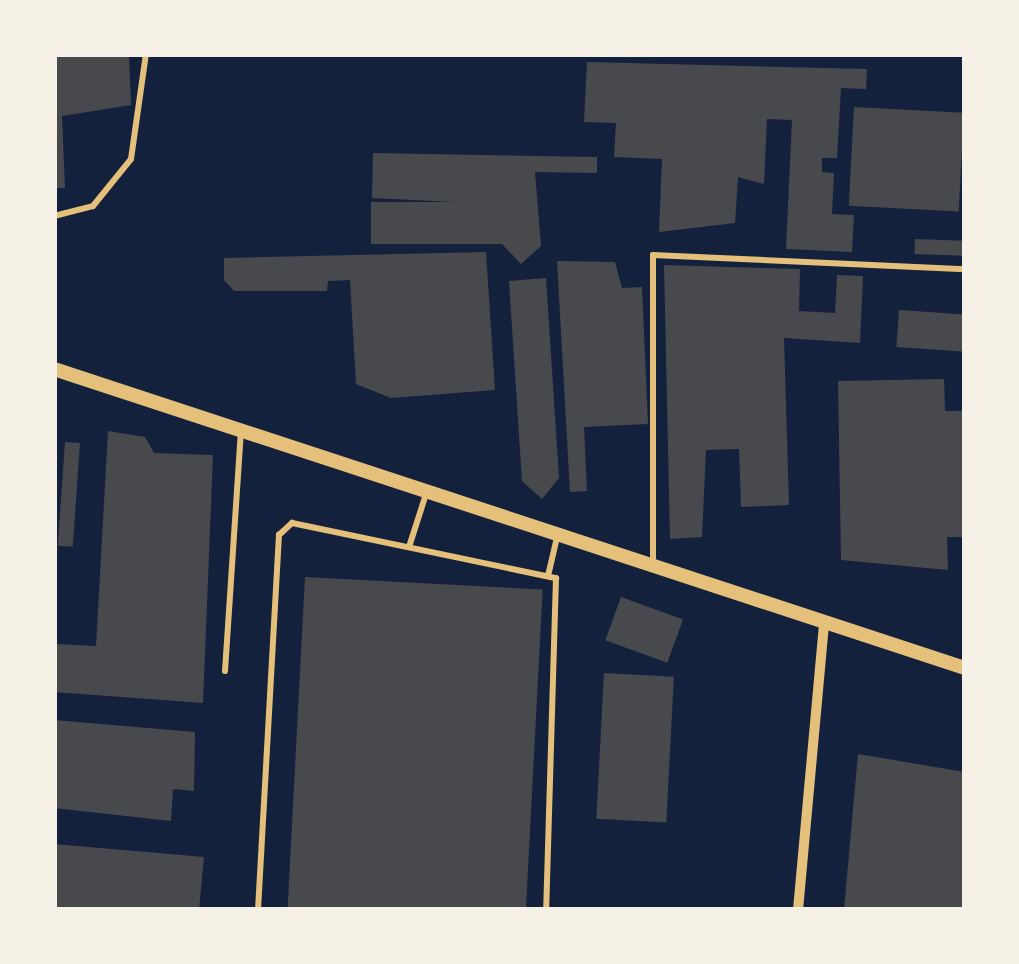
<!DOCTYPE html>
<html>
<head>
<meta charset="utf-8">
<style>
	body { margin:0 }
	#map { position:relative; width:1019px; height:964px; overflow:hidden; background:#14213d; font-family:"Titillium Web",sans-serif }
	div>[style] { position:absolute }
	[style*='--x'] { left:calc(var(--x)*1px); top:calc(var(--y)*1px); width:calc(var(--w)*1px); rotate:calc(var(--a)*1deg) }
	.building>* { inset:0; background:#48494c; transform-origin:0 0 }
	.service>* { height:6px; margin:-3px; padding:0 3px; transform-origin:3px; border-radius:3px; background:#e5c07b }
	.minor>* { height:10px; margin:-5px; padding:0 5px; transform-origin:5px; border-radius:5px; background:#e5c07b }
	.tertiary>* { height:14px; margin:-7px; padding:0 7px; transform-origin:7px; border-radius:7px; background:#e5c07b }
	span { translate:-50% -50%; white-space:nowrap; text-align:center; line-height:1.15; -webkit-text-stroke:9px #f6f1e7; paint-order:stroke }
	.frame { position:absolute; inset:0; border:57px solid #f6f1e7; pointer-events:none }
</style>
</head>
<body>
<div id="map">
	<div class="building">
		<i style="clip-path:polygon(54px 54px,129px 54px,131px 105px,62px 116px,65px 188px,54px 188px)"></i>
		<i style="clip-path:polygon(587px 62px,867px 69px,866px 89px,841px 88px,837px 158px,822px 158px,822px 172px,834px 173px,832px 214px,854px 215px,852px 252px,786px 249px,792px 120px,767px 119px,764px 184px,738px 177px,735px 223px,659px 232px,662px 159px,614px 157px,616px 123px,584px 122px)"></i>
		<i style="left:854px;top:107px;width:110px;height:99px;rotate:3deg"></i>
		<i style="clip-path:polygon(373px 153px,597px 157px,597px 173px,535px 172px,541px 246px,521px 264px,502px 244px,371px 244px,371px 202px,455px 202px,372px 198px)"></i>
		<i style="left:915px;top:239px;width:50px;height:15px;rotate:2deg"></i>
		<i style="clip-path:polygon(486px 252px,495px 390px,391px 398px,356px 384px,350px 280px,328px 281px,327px 291px,234px 291px,224px 280px,224px 258px)"></i>
		<i style="clip-path:polygon(557px 261px,615px 262px,622px 288px,642px 287px,648px 424px,584px 427px,587px 491px,570px 492px)"></i>
		<i style="clip-path:polygon(664px 265px,800px 269px,799px 311px,835px 313px,837px 275px,863px 276px,860px 343px,784px 338px,789px 505px,741px 507px,739px 449px,706px 450px,702px 537px,670px 539px)"></i>
		<i style="clip-path:polygon(546px 278px,559px 478px,542px 499px,522px 481px,509px 281px)"></i>
		<i style="left:899px;top:310px;width:66px;height:37px;rotate:4deg"></i>
		<i style="clip-path:polygon(944px 379px,945px 411px,965px 411px,965px 537px,947px 537px,948px 570px,841px 560px,838px 381px)"></i>
		<i style="clip-path:polygon(108px 431px,145px 437px,154px 453px,213px 455px,203px 703px,54px 692px,54px 644px,96px 646px)"></i>
		<i style="left:65px;top:442px;width:15px;height:104px;rotate:4deg"></i>
		<i style="left:305px;top:577px;width:238px;height:333px;rotate:3deg"></i>
		<i style="left:621px;top:597px;width:66px;height:46px;rotate:20deg"></i>
		<i style="left:604px;top:673px;width:70px;height:146px;rotate:3deg"></i>
		<i style="clip-path:polygon(54px 720px,195px 732px,194px 791px,173px 789px,171px 821px,54px 808px)"></i>
		<i style="clip-path:polygon(858px 754px,965px 772px,965px 910px,844px 910px)"></i>
		<i style="clip-path:polygon(54px 844px,204px 857px,199px 910px,54px 910px)"></i>
	</div>
	<div class="service">
		<i style="--x:54;--y:216;--w:40;--a:-14.4"></i>
		<i style="--x:93;--y:206;--w:60;--a:-51"></i>
		<i style="--x:131;--y:159;--w:106;--a:-81.9"></i>
		<i style="--x:409;--y:547;--w:56;--a:-72.2"></i>
		<i style="--x:653;--y:562;--w:307;--a:-90"></i>
		<i style="--x:653;--y:255;--w:312;--a:2.6"></i>
		<i style="--x:548;--y:576;--w:44;--a:-76.9"></i>
		<i style="--x:225;--y:671;--w:243;--a:-86.2"></i>
		<i style="--x:258;--y:910;--w:376;--a:-86.8"></i>
		<i style="--x:279;--y:535;--w:18;--a:-43"></i>
		<i style="--x:292;--y:523;--w:270;--a:11.8"></i>
		<i style="--x:556;--y:578;--w:332;--a:91.7"></i>
	</div>
	<div class="minor">
		<i style="--x:798;--y:910;--w:289;--a:-84.8"></i>
	</div>
	<div class="tertiary">
		<i style="--x:54;--y:369;--w:959;--a:18.17"></i>
	</div>
	<div class="frame"></div>
</div>
</body>
</html>
